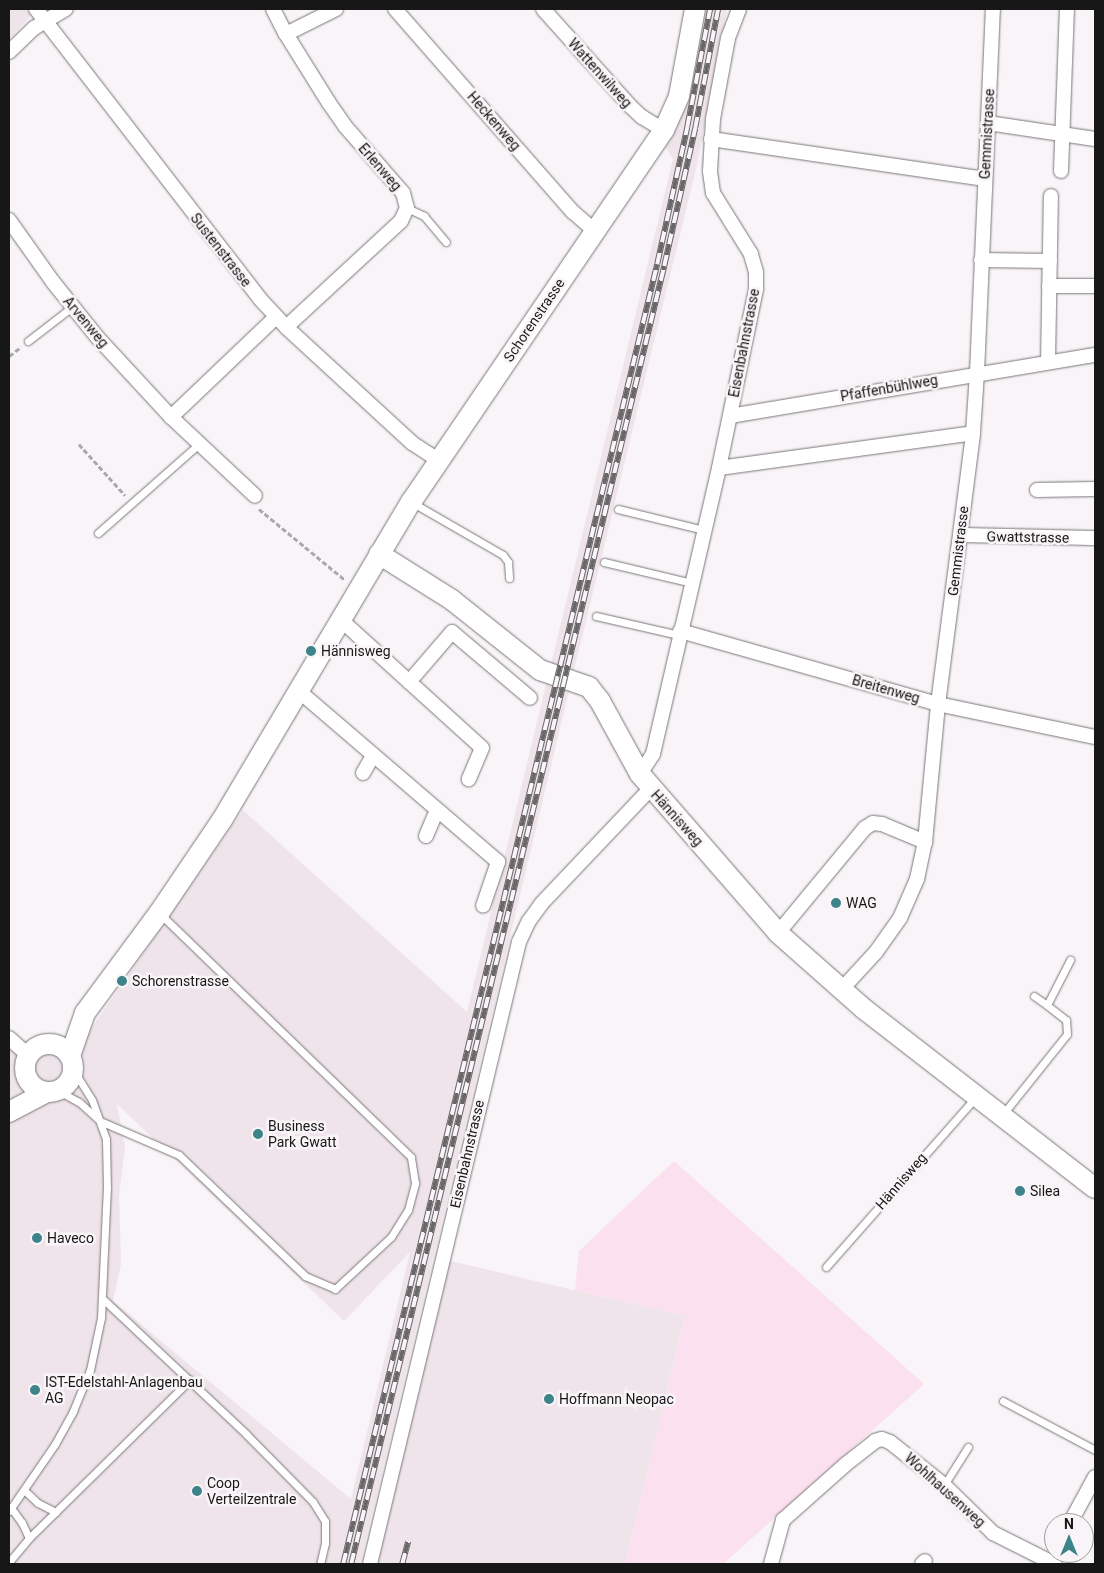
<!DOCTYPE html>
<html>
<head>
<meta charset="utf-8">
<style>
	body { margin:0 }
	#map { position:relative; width:1104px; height:1573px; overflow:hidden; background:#f8f4f7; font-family:Roboto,sans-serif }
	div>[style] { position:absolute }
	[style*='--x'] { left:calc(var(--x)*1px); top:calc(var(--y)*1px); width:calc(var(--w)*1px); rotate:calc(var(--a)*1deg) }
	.built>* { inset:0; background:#f0e4eb }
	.green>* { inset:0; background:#fbe0ef }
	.path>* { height:2.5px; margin-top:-1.25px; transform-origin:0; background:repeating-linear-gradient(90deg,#aba8aa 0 5px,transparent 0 7.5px) }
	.roads { filter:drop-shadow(0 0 1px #797678) drop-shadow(0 0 1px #797678) }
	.lane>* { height:7px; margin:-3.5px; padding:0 3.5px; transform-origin:3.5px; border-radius:3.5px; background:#fff }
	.street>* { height:14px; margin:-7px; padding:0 7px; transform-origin:7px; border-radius:7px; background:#fff }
	.secondary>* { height:20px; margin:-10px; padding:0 10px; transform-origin:10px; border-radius:10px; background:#fff }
	.secondary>.ring { margin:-10px; padding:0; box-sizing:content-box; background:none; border:20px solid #fff; border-radius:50% }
	.rail>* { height:5.5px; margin-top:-2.75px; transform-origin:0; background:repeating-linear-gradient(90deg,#f8f4f7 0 11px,#696768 0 22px); box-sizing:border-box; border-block:1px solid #696768 }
	.dots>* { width:14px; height:14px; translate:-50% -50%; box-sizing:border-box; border:2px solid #f8f4f7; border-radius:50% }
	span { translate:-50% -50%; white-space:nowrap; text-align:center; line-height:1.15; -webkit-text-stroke:5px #f8f4f7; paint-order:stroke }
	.street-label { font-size:14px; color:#181717 }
	.poi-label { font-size:14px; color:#181717 }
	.left { translate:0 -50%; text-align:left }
	.frame { position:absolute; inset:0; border:10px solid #181717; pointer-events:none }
	.north { position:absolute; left:1044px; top:1513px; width:50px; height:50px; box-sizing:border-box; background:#f8f4f7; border:1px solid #9e9c9d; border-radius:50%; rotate:0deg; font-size:14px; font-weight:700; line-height:20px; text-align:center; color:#181717 }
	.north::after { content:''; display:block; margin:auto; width:18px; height:22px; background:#3c838a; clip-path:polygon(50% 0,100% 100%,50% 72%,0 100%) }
</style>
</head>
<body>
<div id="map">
	<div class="built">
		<i style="clip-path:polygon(9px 9px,37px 9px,9px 39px)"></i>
		<i style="clip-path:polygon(evenodd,695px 9px,727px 9px,697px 165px,567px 699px,360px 1564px,9px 1564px,9px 1038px,29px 1056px,81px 1043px,243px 810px,467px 1012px,673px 159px,666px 148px,664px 130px,695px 9px,117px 1104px,344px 1321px,410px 1252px,351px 1499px,113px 1301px,121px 1264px,119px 1196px,125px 1147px,117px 1104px)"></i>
		<i style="clip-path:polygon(442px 1259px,685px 1316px,625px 1564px,370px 1564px)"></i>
	</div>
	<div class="green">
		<i style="clip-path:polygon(674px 1161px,924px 1384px,723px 1564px,625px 1564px,685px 1316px,575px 1290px,579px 1251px)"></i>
	</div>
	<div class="path">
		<i style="--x:9;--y:356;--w:15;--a:-37"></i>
		<i style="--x:79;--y:444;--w:69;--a:48"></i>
		<i style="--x:259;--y:509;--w:112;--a:39.5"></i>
	</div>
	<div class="roads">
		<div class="lane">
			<i style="--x:407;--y:208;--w:19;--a:25"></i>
			<i style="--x:424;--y:216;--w:34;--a:50"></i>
			<i style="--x:28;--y:341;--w:56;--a:-37.7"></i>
			<i style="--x:413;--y:503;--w:104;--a:30"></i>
			<i style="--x:503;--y:555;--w:9;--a:54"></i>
			<i style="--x:508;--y:562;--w:16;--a:86"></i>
			<i style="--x:618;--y:509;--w:89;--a:13.7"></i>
			<i style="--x:98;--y:533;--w:135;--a:-41.4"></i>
			<i style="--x:604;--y:562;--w:90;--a:13.4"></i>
			<i style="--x:596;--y:616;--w:85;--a:12.9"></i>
			<i style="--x:1034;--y:996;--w:16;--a:35"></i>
			<i style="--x:57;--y:1090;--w:25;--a:29"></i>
			<i style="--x:79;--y:1102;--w:28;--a:42"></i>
			<i style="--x:100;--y:1121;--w:86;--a:23.3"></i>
			<i style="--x:179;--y:1155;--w:175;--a:43.8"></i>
			<i style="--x:305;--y:1276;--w:33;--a:23"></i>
			<i style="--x:335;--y:1289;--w:76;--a:-42.9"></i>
			<i style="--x:391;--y:1237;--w:32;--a:-58"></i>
			<i style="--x:408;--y:1210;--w:28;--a:-75"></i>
			<i style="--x:415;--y:1183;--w:26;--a:-99"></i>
			<i style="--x:411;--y:1157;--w:349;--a:-135.9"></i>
			<i style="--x:1003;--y:1114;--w:102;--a:-51.3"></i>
			<i style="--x:1067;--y:1034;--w:14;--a:-94"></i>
			<i style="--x:1066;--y:1020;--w:24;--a:-142"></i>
			<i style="--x:1047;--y:1005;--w:51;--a:-62.9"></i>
			<i style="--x:826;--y:1267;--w:227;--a:-48.6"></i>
			<i style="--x:104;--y:1300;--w:195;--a:43.3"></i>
			<i style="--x:246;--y:1434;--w:95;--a:45.4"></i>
			<i style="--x:313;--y:1502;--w:22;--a:58"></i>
			<i style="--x:325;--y:1521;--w:22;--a:90"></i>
			<i style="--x:325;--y:1543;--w:22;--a:103"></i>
			<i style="--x:1003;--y:1401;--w:104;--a:28"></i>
			<i style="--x:944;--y:1485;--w:45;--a:-57.7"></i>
			<i style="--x:24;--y:1490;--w:19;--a:43"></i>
			<i style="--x:38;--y:1503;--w:20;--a:27"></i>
			<i style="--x:9;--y:1511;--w:81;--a:-55.5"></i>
			<i style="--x:55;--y:1444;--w:38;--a:-61"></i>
			<i style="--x:73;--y:1411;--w:44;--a:-67.5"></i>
			<i style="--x:90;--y:1370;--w:53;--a:-78.1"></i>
			<i style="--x:101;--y:1318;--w:130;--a:-87.4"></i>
			<i style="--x:107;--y:1188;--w:49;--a:-91.2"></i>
			<i style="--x:106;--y:1139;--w:41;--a:-109.7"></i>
			<i style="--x:92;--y:1100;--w:36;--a:-122"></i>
			<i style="--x:29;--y:1538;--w:226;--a:-44.5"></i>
			<i style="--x:9;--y:1562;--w:31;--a:-50"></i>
			<i style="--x:29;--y:1538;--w:17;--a:-115"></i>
			<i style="--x:22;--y:1523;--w:19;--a:-126"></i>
		</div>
		<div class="street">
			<i style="--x:36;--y:9;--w:366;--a:52.3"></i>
			<i style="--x:260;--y:299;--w:38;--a:47"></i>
			<i style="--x:286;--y:327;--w:171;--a:42.6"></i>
			<i style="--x:412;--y:443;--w:31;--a:33"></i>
			<i style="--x:273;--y:9;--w:28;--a:63"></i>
			<i style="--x:286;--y:34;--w:81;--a:58.1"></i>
			<i style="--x:329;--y:103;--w:28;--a:55"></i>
			<i style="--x:345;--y:126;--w:89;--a:49.1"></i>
			<i style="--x:403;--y:193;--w:16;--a:75"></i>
			<i style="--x:407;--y:208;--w:14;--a:115"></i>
			<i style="--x:401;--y:221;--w:156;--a:137.3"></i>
			<i style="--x:395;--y:9;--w:270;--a:48.8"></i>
			<i style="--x:573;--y:212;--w:29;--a:41"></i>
			<i style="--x:543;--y:9;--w:130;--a:48.1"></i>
			<i style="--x:630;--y:106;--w:16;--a:43"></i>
			<i style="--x:642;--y:117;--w:26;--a:31"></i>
			<i style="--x:286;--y:34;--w:56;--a:-26.6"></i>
			<i style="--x:9;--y:52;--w:35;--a:-44"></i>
			<i style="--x:34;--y:28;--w:37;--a:-31"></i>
			<i style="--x:988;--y:123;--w:108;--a:8.5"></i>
			<i style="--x:711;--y:139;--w:277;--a:8.3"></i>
			<i style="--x:1061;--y:171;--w:162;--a:-87.9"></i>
			<i style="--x:9;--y:220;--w:76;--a:54.6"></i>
			<i style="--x:53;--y:282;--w:70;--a:51.3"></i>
			<i style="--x:97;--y:337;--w:109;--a:47.2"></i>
			<i style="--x:171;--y:417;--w:115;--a:43.2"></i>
			<i style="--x:981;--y:260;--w:69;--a:0.8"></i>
			<i style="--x:1049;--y:286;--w:46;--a:0"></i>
			<i style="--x:1048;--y:362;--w:166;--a:-89"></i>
			<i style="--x:730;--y:416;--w:370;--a:-9.5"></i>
			<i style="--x:171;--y:417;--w:145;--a:-43.6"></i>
			<i style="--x:719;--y:468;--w:256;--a:-7.8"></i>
			<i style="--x:1037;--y:490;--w:58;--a:-1"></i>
			<i style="--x:960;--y:535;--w:135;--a:1.3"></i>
			<i style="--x:341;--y:620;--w:190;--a:42.2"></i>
			<i style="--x:482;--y:748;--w:34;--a:113"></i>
			<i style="--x:680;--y:631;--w:268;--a:15.8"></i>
			<i style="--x:938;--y:704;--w:160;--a:11.9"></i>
			<i style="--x:409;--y:682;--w:66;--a:-49.3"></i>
			<i style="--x:452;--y:632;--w:102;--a:40.2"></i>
			<i style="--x:300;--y:692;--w:261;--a:40.6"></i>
			<i style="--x:498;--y:862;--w:46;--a:108.8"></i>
			<i style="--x:363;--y:773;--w:20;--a:-60"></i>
			<i style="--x:640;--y:774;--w:24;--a:-57"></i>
			<i style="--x:653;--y:754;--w:294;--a:-77"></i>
			<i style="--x:719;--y:468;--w:183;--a:-78.3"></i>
			<i style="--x:756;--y:289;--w:17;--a:-90"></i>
			<i style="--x:756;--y:272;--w:19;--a:-106"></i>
			<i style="--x:751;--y:254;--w:72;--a:-121.9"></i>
			<i style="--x:713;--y:193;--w:22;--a:-98"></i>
			<i style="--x:710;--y:171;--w:52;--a:-86.7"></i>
			<i style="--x:713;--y:119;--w:82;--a:-79.5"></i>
			<i style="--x:728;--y:38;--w:31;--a:-69"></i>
			<i style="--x:426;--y:836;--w:28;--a:-67"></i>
			<i style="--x:778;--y:933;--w:136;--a:-50.4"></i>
			<i style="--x:865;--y:828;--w:9;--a:-32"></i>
			<i style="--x:873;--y:823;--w:9;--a:6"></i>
			<i style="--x:882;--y:824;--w:47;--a:22.7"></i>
			<i style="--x:841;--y:990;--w:52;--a:-47.4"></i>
			<i style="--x:876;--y:952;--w:42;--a:-54.8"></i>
			<i style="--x:900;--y:918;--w:43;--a:-66.4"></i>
			<i style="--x:917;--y:879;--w:38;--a:-78"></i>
			<i style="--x:925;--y:842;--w:139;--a:-84.6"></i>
			<i style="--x:938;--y:704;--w:273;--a:-82.6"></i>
			<i style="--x:973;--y:433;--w:60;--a:-86.2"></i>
			<i style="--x:977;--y:373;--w:364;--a:-87.5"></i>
			<i style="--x:9;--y:1038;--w:27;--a:42"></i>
			<i style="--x:1070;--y:1523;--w:52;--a:-61.5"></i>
			<i style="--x:370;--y:1564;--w:640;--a:-76.53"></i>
			<i style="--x:519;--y:942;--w:23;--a:-65"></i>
			<i style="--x:529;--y:921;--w:22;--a:-54"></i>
			<i style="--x:542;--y:903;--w:158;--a:-46.5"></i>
			<i style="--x:771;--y:1564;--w:46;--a:-74.7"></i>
			<i style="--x:783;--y:1520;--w:84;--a:-41.6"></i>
			<i style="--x:846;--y:1464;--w:37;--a:-38"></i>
			<i style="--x:875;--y:1441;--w:7;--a:-16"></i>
			<i style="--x:882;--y:1439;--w:9;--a:21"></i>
			<i style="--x:890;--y:1442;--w:69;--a:38.5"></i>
			<i style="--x:944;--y:1485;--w:69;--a:44.4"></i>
			<i style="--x:993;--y:1533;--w:69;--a:26.6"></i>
			<i style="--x:922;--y:1564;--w:4;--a:-45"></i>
		</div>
		<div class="secondary">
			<i style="--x:379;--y:554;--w:86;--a:32.2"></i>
			<i style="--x:452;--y:600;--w:112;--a:38.5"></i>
			<i style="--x:540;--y:670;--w:52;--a:19.1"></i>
			<i style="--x:589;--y:687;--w:18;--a:52"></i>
			<i style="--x:600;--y:701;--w:83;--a:61.3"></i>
			<i style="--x:640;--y:774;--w:211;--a:49"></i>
			<i style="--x:778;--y:933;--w:115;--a:41.5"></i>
			<i style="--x:864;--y:1009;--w:292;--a:37.8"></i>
			<i class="ring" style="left:25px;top:1044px;width:28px;height:28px"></i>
			<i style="--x:70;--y:1056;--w:46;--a:-70.8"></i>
			<i style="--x:85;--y:1013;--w:124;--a:-53.5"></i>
			<i style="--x:159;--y:913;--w:112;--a:-55.9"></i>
			<i style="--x:222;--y:820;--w:370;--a:-59.3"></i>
			<i style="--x:411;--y:502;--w:450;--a:-55.8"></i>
			<i style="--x:664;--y:130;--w:37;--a:-66"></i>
			<i style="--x:679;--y:96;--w:88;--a:-79.6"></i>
			<i style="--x:9;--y:1112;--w:43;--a:-27.8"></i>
		</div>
	</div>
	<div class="rail">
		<i style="--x:343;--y:1564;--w:1337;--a:-76.42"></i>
		<i style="--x:657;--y:264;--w:140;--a:-77.6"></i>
		<i style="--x:687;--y:127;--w:120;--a:-79"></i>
		<i style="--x:351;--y:1564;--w:1335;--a:-76.44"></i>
		<i style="--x:664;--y:266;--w:141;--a:-77.3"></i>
		<i style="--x:695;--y:128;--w:121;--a:-79.1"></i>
		<i style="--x:402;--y:1564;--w:23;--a:-75"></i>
	</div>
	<div class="dots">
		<i style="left:311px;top:651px;background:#3c838a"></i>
		<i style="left:836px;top:903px;background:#3c838a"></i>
		<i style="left:122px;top:981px;background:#3c838a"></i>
		<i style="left:258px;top:1134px;background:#3c838a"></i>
		<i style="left:1020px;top:1191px;background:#3c838a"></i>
		<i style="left:37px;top:1238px;background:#3c838a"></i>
		<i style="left:35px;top:1390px;background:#3c838a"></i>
		<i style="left:549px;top:1399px;background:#3c838a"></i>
		<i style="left:197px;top:1491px;background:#3c838a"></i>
	</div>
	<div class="street-label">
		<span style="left:600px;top:73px;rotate:48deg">Wattenwilweg</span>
		<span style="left:494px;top:121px;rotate:49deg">Heckenweg</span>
		<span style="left:987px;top:134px;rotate:-87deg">Gemmistrasse</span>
		<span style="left:380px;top:167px;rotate:49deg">Erlenweg</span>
		<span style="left:221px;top:250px;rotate:52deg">Sustenstrasse</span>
		<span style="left:534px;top:320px;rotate:-56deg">Schorenstrasse</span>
		<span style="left:86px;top:322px;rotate:50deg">Arvenweg</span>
		<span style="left:744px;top:343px;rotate:-79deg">Eisenbahnstrasse</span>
		<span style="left:889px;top:388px;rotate:-10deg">Pfaffenbühlweg</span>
		<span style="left:1028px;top:537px;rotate:1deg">Gwattstrasse</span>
		<span style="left:958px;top:551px;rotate:-83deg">Gemmistrasse</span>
		<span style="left:886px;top:689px;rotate:16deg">Breitenweg</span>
		<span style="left:677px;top:818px;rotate:48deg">Hännisweg</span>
		<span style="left:467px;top:1154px;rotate:-77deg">Eisenbahnstrasse</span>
		<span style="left:901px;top:1181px;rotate:-49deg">Hännisweg</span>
		<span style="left:945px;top:1490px;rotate:42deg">Wohlhausenweg</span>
	</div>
	<div class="poi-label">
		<span class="left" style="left:321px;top:651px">Hännisweg</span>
		<span class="left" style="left:846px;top:903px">WAG</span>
		<span class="left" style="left:132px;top:981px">Schorenstrasse</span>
		<span class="left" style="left:268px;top:1134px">Business<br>Park Gwatt</span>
		<span class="left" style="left:1030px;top:1191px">Silea</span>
		<span class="left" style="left:47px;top:1238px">Haveco</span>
		<span class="left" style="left:45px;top:1390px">IST-Edelstahl-Anlagenbau<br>AG</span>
		<span class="left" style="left:559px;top:1399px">Hoffmann Neopac</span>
		<span class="left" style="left:207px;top:1491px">Coop<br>Verteilzentrale</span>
	</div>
	<div class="frame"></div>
	<div class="north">N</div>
</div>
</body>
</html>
